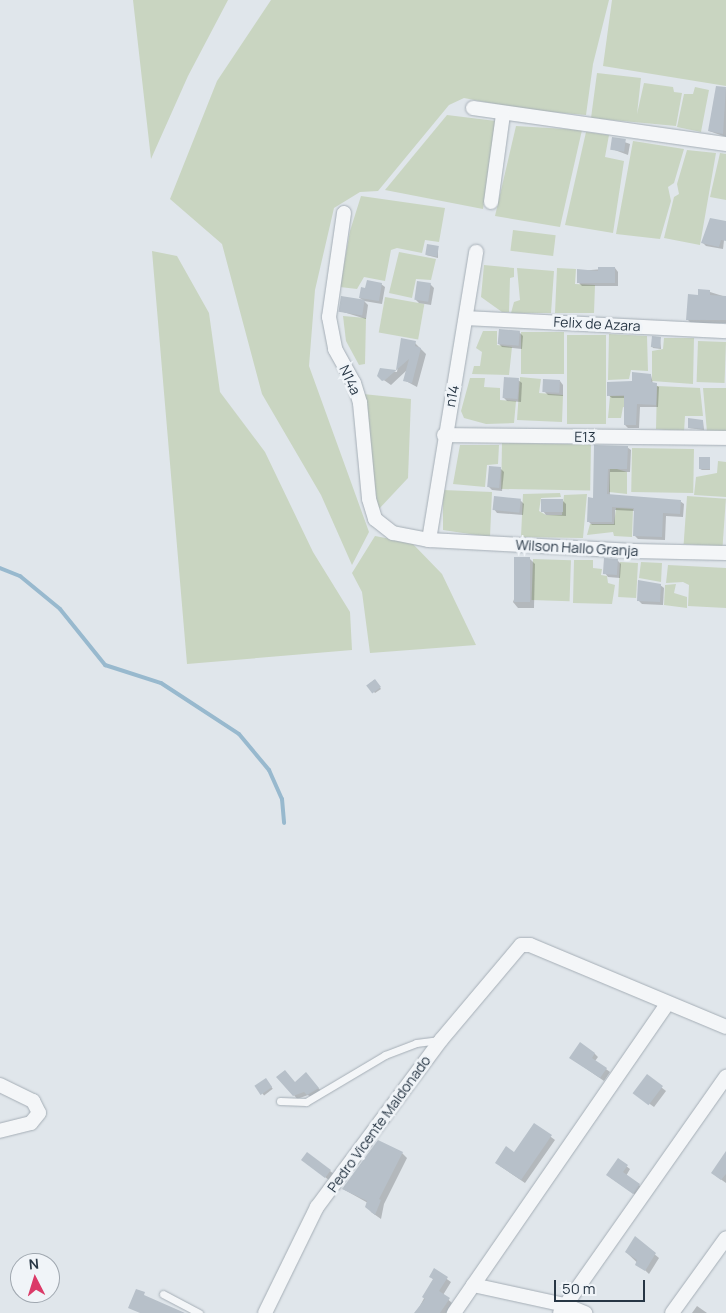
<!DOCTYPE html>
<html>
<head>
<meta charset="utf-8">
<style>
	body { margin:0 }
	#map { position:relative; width:726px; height:1313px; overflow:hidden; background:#e0e6eb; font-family:Manrope,sans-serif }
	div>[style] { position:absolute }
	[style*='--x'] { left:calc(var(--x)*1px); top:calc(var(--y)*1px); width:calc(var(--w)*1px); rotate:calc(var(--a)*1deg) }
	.green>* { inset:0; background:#c9d5c1; transform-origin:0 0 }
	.shadow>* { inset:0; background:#0003; transform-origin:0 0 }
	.stream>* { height:4px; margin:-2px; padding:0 2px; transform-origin:2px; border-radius:2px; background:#98b9ce }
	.building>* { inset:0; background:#b7c0c9; transform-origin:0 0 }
	.roads { filter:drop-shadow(0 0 1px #a5aeb6) drop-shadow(0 0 1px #a5aeb6) }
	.lane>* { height:7px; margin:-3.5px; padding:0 3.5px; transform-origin:3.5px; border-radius:3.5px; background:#f4f6f8 }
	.street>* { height:14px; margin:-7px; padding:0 7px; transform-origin:7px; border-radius:7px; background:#f4f6f8 }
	span { translate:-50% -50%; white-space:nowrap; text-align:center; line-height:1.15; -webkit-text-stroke:5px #f0f4f8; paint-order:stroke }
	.street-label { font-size:14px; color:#273644 }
	.north { position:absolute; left:10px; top:1253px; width:50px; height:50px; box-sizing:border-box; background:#f0f4f8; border:1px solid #a0a8b0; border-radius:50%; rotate:355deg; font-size:14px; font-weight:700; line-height:20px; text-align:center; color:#273644 }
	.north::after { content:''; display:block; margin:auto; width:18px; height:22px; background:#db3a68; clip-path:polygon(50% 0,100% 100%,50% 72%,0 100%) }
	.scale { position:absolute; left:554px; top:1280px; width:91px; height:22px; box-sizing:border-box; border:2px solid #273644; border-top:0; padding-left:6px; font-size:15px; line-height:18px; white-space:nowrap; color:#273644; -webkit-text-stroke:4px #f0f4f8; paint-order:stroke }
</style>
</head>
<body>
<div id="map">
	<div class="green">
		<i style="clip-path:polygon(133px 0,228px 0,188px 76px,151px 159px)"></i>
		<i style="clip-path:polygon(271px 0,609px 0,593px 64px,586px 115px,528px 110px,464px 98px,449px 105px,378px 191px,360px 192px,334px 208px,315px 290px,309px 366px,369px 532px,352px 565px,321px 495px,262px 394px,222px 244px,170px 199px,217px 81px)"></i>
		<i style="clip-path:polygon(612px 0,726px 0,726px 86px,603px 66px)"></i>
		<i style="clip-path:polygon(597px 73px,641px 78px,637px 114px,644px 83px,673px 87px,674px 92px,682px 93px,676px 126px,591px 118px)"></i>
		<i style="clip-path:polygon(695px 87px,709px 90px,701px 132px,677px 127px,684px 94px,693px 94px)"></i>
		<i style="clip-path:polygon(447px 115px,496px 121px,483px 209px,385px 190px)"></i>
		<i style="clip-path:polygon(516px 126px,582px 130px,560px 227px,495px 216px)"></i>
		<i style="clip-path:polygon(586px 132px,609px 135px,605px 157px,624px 161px,613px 233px,565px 225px)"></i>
		<i style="clip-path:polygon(633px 141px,684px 149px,674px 183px,668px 187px,671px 201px,660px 239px,616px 234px)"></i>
		<i style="clip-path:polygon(687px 150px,716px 153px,700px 245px,664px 238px,674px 197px,679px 194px,677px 184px)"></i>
		<i style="clip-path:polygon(720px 153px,726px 154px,726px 200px,710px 197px)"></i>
		<i style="clip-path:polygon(361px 196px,445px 208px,439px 242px,425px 240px,422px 253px,397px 248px,391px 250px,385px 281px,364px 277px,357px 289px,340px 287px,350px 231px)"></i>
		<i style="left:513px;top:230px;width:43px;height:21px;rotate:7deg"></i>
		<i style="clip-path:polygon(152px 251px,177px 256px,209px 313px,220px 392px,265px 452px,313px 552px,350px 612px,352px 650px,187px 664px)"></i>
		<i style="clip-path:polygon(399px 252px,436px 259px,431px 280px,416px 279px,412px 298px,389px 293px)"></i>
		<i style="clip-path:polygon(484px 265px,514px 268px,514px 277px,510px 278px,509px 312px,502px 312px,481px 297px)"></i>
		<i style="clip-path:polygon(517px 268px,554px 271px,551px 313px,511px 313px,514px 302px,520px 300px)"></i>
		<i style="clip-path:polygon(557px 268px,576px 269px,575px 284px,595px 285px,594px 313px,555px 313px)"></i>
		<i style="left:385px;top:297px;width:40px;height:36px;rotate:10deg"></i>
		<i style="clip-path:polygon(343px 316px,366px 318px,365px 364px,359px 365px,346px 341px)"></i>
		<i style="clip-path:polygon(483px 331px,497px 331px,497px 345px,512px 347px,509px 375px,472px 374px,474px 366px,480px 366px,482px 352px,476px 348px)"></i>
		<i style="left:521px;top:332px;width:43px;height:42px"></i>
		<i style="clip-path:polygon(609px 334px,647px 336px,648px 371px,631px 370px,629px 379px,608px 380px)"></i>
		<i style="left:567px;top:335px;width:39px;height:89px"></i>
		<i style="clip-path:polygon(664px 338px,694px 338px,693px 384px,652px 381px,652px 351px,663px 349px)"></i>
		<i style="left:698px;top:341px;width:28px;height:41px;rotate:2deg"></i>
		<i style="clip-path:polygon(520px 377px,541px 379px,539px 393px,563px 395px,562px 422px,517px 420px)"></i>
		<i style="clip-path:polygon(470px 378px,485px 378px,484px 387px,500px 388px,500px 400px,516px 401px,514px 423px,486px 424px,464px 418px,461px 411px)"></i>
		<i style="clip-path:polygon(657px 386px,700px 388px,703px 416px,685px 416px,684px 432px,656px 429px)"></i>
		<i style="clip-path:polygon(703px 388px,726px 388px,726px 431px,707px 432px)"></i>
		<i style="clip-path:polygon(363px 394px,411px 399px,408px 478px,378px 510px)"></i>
		<i style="clip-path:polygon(610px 396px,627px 396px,628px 408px,623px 407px,621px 418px,608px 418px)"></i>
		<i style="left:502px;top:443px;width:89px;height:46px;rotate:1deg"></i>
		<i style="clip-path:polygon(460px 445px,499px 445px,498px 464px,487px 465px,485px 487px,453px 484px)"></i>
		<i style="left:632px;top:448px;width:62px;height:44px;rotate:1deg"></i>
		<i style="clip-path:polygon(718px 461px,726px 462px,726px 497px,694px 495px,696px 477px,717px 473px)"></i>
		<i style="clip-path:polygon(610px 467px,627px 472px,627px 494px,609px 492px)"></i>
		<i style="clip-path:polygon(443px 490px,492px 492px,490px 537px,443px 530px)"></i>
		<i style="clip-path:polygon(560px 493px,561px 497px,541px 498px,539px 511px,546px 515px,562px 515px,564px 495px,587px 494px,583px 538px,521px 537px,523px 494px)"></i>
		<i style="left:687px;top:496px;width:39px;height:48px;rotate:4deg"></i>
		<i style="clip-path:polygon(616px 508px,633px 509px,632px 537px,614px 536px,613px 532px,587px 535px,590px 524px,614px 524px)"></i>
		<i style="clip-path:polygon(375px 536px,412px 543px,442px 574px,476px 645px,370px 653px,362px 592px,352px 573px)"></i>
		<i style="left:533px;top:559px;width:38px;height:41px;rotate:2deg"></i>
		<i style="clip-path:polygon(574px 560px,593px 560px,593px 568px,602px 569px,601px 575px,607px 576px,608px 583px,615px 585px,612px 604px,573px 603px)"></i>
		<i style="left:620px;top:562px;width:18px;height:35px;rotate:3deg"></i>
		<i style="clip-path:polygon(641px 562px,662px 563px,661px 582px,639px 578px)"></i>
		<i style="clip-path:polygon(668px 565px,726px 568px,726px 608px,688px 606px,689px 585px,683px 582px,666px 583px)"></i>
		<i style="clip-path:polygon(676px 584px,674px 593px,687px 597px,687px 608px,664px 605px,665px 585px)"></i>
	</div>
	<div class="shadow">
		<i style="clip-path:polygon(717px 87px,726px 89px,726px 137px,709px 131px)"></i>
		<i style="clip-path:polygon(613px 138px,630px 144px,628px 155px,612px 149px)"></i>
		<i style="clip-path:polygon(726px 223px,723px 249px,706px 246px,703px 243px)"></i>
		<i style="clip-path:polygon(438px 247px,438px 258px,426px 255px)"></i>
		<i style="clip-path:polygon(615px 268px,618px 272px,618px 286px,582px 286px,578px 282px,579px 271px)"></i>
		<i style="clip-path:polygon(381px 284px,385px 287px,382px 304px,364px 301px,368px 305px,366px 319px,340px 311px,364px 301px,360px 298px,366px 289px)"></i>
		<i style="clip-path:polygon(430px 284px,434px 288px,431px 305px,419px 303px,416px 300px)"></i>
		<i style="clip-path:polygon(710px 292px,726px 297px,726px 323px,691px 323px,687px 319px,699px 296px)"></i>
		<i style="clip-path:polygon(519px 332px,523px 336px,522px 349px,502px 347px,499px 344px)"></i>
		<i style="clip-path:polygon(660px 338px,661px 349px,653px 348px,652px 346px)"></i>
		<i style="clip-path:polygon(402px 339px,415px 343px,426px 354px,417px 387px,404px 380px,407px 370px,391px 385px,378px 376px,380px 370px,397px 372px)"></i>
		<i style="clip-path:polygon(651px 375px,653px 384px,659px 387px,658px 407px,640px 407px,639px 428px,628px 428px,625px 425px,625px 398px,612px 398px,608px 395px)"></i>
		<i style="clip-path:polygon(518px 380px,522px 383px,521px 402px,507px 401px,504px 398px)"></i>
		<i style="clip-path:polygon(560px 381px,563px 385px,563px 396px,548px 395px,544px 391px)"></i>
		<i style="clip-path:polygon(703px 421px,704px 430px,689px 428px)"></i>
		<i style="clip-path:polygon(595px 447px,627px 447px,631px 450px,630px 472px,610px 472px,610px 495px,680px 501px,684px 504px,683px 517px,666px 516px,665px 540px,638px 539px,635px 536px,635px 511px,615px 510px,615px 525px,592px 525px,588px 521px,595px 499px)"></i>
		<i style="clip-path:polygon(709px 458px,710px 470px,702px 470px,700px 469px)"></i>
		<i style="clip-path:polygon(500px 468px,504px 472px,502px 491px,492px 490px,488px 486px)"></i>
		<i style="clip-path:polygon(520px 500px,524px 504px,523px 515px,497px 513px,494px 509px)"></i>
		<i style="clip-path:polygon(562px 500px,566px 504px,566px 516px,546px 515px,543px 511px)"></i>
		<i style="clip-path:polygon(529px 558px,535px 564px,534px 608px,518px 608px,513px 602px)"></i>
		<i style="clip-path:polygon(617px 560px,621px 564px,620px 578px,608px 577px,605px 573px)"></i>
		<i style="clip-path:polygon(660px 585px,664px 588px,663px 605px,642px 604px,638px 600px)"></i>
		<i style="clip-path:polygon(374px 680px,381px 689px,375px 693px,368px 685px)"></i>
		<i style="clip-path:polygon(580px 1044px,595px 1054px,598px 1057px,595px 1061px,610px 1072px,604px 1081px,571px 1058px)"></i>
		<i style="clip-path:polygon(647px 1076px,666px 1091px,654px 1107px,639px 1096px)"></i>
		<i style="clip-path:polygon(309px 1078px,322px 1092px,312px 1098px,308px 1095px,297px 1099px,294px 1095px,295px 1083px)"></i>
		<i style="left:266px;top:1080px;width:11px;height:11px;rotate:52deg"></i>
		<i style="clip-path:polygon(535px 1125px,555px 1140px,525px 1183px,500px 1166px,515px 1154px)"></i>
		<i style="clip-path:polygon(402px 1153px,407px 1158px,384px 1204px,381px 1219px,371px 1212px,368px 1203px,343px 1189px)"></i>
		<i style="clip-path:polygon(726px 1153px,726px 1183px,712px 1173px)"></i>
		<i style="clip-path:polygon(618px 1160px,630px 1169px,626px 1176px,643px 1188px,637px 1196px,611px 1178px)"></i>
		<i style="clip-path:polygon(306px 1163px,330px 1171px,334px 1174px,329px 1180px)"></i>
		<i style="clip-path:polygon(635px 1238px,659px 1258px,649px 1274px,626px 1252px)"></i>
		<i style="clip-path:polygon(434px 1270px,451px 1282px,443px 1295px,452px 1303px,446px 1313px,416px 1313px,434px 1280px,430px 1276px)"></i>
		<i style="clip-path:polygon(697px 1306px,707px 1313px,692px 1313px)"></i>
	</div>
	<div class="stream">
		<i style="--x:0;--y:568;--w:22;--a:22"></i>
		<i style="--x:20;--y:576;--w:52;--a:39.5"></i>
		<i style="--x:60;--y:609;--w:72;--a:51.2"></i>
		<i style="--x:105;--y:665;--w:59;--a:17.8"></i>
		<i style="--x:161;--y:683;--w:93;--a:33.2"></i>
		<i style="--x:239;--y:734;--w:47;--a:50.2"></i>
		<i style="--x:269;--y:770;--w:32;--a:66"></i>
		<i style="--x:282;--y:799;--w:24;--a:85"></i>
	</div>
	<div class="building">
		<i style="clip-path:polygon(716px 86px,726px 87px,723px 134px,708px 131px)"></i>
		<i style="left:612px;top:137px;width:14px;height:13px;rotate:8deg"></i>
		<i style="clip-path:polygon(710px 218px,726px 221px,726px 241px,721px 240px,719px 247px,701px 243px)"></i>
		<i style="left:427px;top:244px;width:12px;height:11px;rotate:9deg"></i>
		<i style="clip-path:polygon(598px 267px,615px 267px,615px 283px,577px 283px,577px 269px,598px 271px)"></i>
		<i style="clip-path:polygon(367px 280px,382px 283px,379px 301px,359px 298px,361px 287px,365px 288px)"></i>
		<i style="left:417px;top:281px;width:14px;height:19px;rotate:8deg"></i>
		<i style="clip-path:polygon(698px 289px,710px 290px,710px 295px,726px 296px,726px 320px,686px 320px,688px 294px,698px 295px)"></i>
		<i style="left:341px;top:296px;width:24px;height:16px;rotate:9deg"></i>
		<i style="left:499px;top:329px;width:21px;height:15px;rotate:5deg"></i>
		<i style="left:652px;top:336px;width:9px;height:11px;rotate:6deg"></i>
		<i style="clip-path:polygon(401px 338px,416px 341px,415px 346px,421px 348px,412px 383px,403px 381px,409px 359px,385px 380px,382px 381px,377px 376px,380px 368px,396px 370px)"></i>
		<i style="clip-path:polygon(632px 372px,651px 374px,651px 382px,657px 383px,656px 405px,637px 404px,636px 425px,624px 425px,624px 395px,607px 396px,607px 382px,632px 381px)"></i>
		<i style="left:504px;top:377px;width:15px;height:21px;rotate:4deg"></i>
		<i style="left:543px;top:379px;width:17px;height:13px;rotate:3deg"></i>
		<i style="clip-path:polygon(688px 418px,703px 420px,703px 429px,688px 428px)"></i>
		<i style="clip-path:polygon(594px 445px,628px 446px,627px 469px,608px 469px,607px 494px,681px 500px,680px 514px,663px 513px,662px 537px,633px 536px,634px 508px,612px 507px,612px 522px,587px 522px,588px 497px,593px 498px)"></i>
		<i style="left:699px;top:457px;width:11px;height:12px"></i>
		<i style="left:489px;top:466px;width:12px;height:21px;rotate:5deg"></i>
		<i style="left:494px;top:496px;width:27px;height:14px;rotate:6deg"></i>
		<i style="left:541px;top:499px;width:22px;height:13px"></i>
		<i style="left:514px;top:557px;width:16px;height:45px"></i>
		<i style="left:604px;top:558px;width:14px;height:16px;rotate:4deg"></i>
		<i style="clip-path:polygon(638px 580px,661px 584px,660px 602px,637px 601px)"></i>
		<i style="left:375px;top:679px;width:10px;height:11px;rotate:53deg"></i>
		<i style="clip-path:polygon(580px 1042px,595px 1053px,592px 1058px,607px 1068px,600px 1078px,569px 1058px)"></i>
		<i style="clip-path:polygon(285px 1070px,295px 1082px,306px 1072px,319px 1088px,307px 1095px,304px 1092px,293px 1096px,276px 1077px)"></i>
		<i style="left:647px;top:1074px;width:20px;height:24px;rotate:37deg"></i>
		<i style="left:266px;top:1078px;width:11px;height:14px;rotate:56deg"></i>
		<i style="clip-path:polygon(534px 1123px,552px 1135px,521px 1180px,495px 1163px,506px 1146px,514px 1152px)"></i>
		<i style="clip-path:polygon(378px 1140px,403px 1152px,379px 1199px,381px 1200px,375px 1215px,365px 1207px,367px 1201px,342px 1189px)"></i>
		<i style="clip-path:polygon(726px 1151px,726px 1174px,721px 1180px,711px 1173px)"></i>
		<i style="left:307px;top:1152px;width:30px;height:10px;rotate:37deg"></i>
		<i style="clip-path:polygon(618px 1158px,628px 1165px,623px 1172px,640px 1184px,633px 1194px,606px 1175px)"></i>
		<i style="clip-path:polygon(635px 1236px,656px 1253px,645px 1271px,635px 1265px,637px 1260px,625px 1252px)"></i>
		<i style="clip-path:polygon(434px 1268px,448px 1277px,439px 1291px,450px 1298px,440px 1313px,414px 1313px,425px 1299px,422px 1297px,433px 1279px,429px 1277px)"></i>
		<i style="clip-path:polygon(136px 1289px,145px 1292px,144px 1295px,185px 1313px,140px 1313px,128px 1308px)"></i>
	</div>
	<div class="roads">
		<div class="lane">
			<i style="--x:280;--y:1101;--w:26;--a:2"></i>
			<i style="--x:306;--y:1102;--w:92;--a:-30.7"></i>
			<i style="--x:385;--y:1055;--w:33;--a:-21"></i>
			<i style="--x:416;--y:1043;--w:24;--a:-7"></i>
			<i style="--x:163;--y:1294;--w:41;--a:27.8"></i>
		</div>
		<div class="street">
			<i style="--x:473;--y:108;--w:256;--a:8.1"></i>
			<i style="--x:491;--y:202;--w:89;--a:-82.2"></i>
			<i style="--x:344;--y:213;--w:105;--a:98.2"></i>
			<i style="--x:329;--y:317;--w:33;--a:79"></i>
			<i style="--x:335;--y:349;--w:39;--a:61"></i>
			<i style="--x:354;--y:383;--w:21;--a:73"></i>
			<i style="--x:360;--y:403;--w:96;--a:84.6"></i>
			<i style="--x:369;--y:499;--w:21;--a:73"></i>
			<i style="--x:375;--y:519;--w:23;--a:38"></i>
			<i style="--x:393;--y:533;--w:37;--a:11"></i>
			<i style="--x:429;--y:540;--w:205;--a:3.1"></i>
			<i style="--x:634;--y:551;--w:92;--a:1.2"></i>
			<i style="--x:467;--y:318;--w:259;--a:2.9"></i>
			<i style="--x:444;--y:435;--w:282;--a:0.6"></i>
			<i style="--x:429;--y:540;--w:292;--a:-80.7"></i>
			<i style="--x:0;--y:1085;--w:37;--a:26"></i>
			<i style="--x:33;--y:1101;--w:13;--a:63"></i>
			<i style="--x:39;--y:1113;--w:13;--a:129"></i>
			<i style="--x:31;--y:1123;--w:32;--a:166"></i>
			<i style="--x:473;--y:1285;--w:94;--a:12.3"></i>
			<i style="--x:565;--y:1305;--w:22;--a:22"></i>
			<i style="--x:265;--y:1313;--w:118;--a:-63.9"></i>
			<i style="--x:317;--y:1207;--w:208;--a:-53.4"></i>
			<i style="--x:441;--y:1040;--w:124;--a:-49.9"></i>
			<i style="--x:521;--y:945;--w:9;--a:0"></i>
			<i style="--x:530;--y:945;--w:212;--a:22.7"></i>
			<i style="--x:454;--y:1313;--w:375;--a:-55.4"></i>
			<i style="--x:560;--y:1313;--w:289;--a:-54.9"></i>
			<i style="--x:672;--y:1313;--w:92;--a:-54.2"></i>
		</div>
	</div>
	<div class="street-label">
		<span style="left:597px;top:324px;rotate:3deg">Felix de Azara</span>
		<span style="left:350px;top:380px;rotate:65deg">N14a</span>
		<span style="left:452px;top:396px;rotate:-79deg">n14</span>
		<span style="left:585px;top:437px;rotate:1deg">E13</span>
		<span style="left:577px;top:548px;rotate:3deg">Wilson Hallo Granja</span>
		<span style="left:379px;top:1124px;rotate:-54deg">Pedro Vicente Maldonado</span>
	</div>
	<div class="north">N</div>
	<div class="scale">50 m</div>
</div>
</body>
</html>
